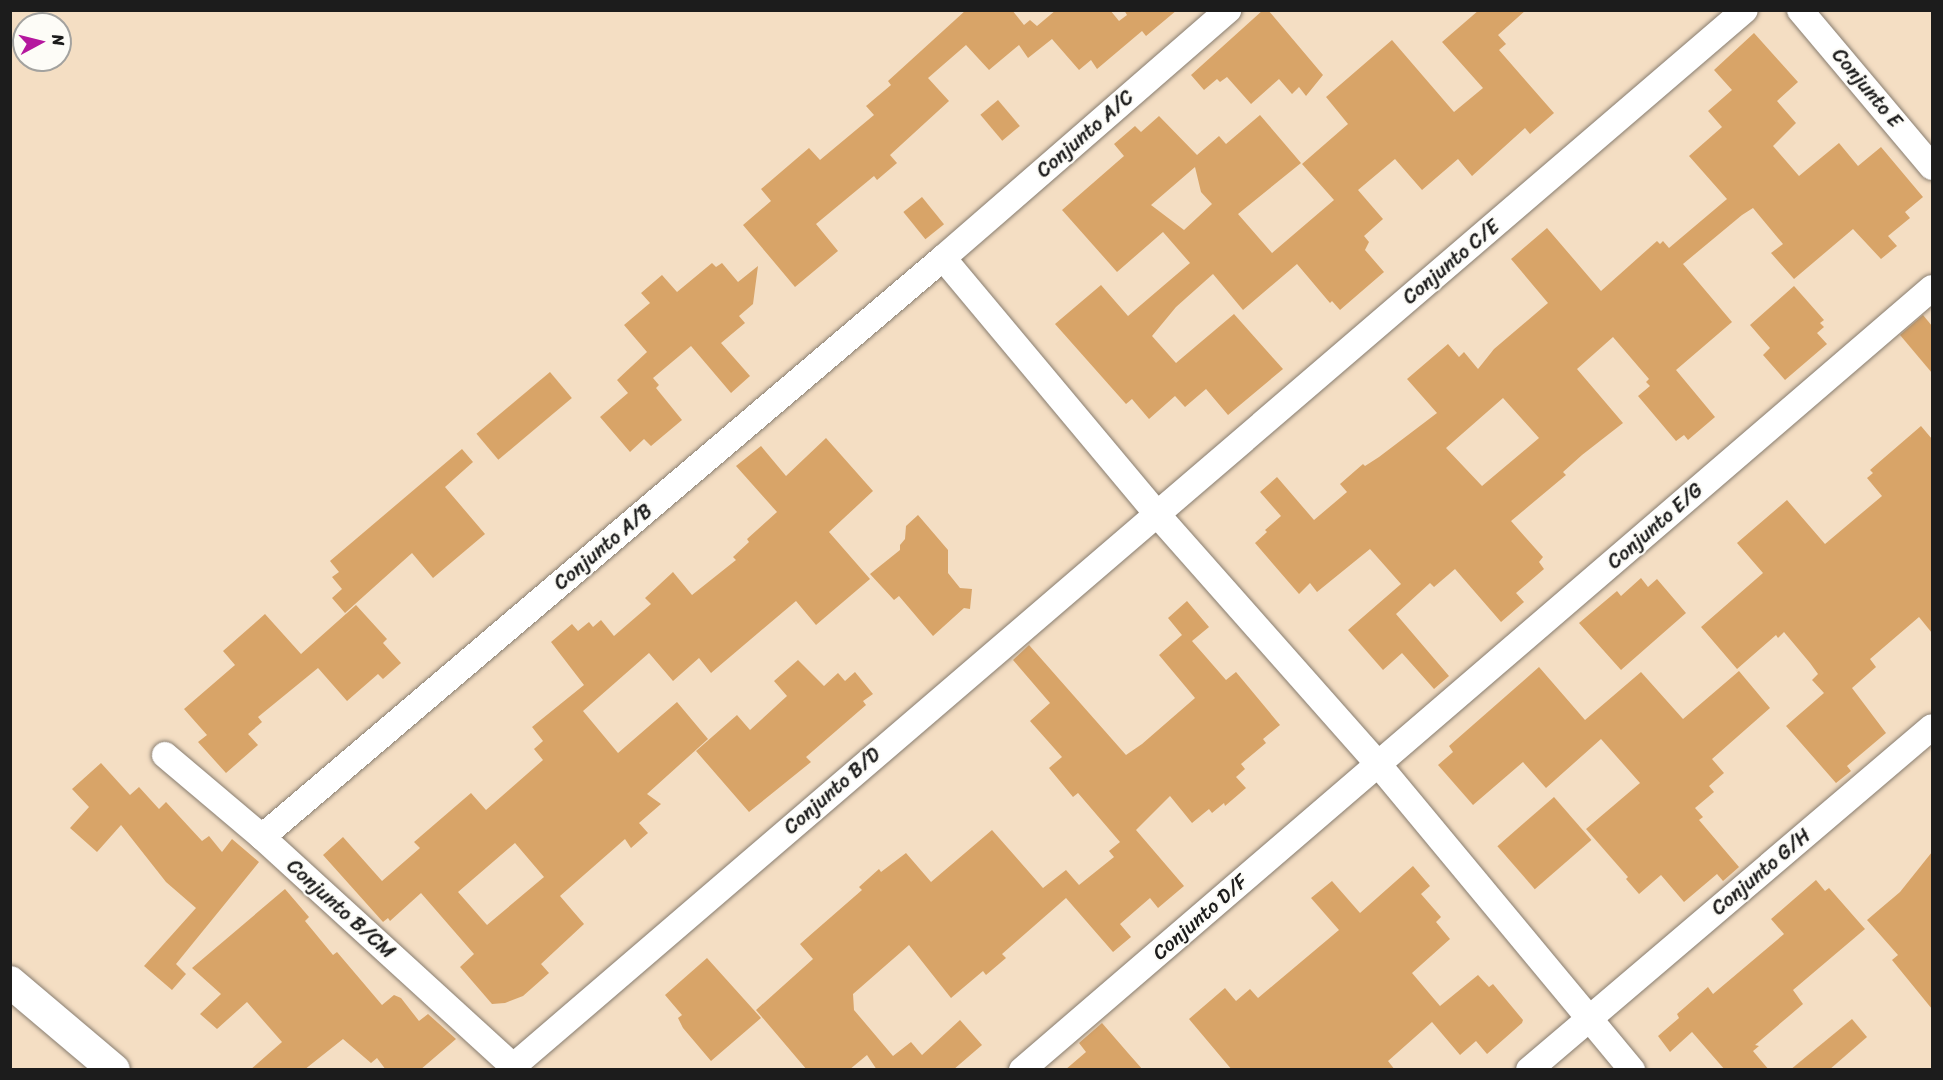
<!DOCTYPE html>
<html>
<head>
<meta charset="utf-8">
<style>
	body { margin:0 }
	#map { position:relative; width:1943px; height:1080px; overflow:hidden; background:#f4dec3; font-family:Sriracha,sans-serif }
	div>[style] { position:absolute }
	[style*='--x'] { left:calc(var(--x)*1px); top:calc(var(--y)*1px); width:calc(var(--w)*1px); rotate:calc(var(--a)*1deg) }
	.building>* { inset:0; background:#d8a468; transform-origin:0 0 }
	.roads { filter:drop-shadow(0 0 2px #887d70) drop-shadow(0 0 2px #887d70) }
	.minor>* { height:26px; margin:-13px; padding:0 13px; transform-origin:13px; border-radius:13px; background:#fff }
	.tertiary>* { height:32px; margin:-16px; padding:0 16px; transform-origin:16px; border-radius:16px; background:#fff }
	span { translate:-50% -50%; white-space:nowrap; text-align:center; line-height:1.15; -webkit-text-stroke:4.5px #fdfcf7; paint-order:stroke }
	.street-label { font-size:20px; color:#1c1c1c }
	.frame { position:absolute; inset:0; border:12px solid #1c1c1c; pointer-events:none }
	.north { position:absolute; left:12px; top:12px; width:60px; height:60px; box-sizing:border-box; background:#fdfcf7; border:2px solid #a3a29f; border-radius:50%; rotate:83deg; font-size:16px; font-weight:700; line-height:24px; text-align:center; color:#1c1c1c }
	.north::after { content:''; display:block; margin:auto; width:21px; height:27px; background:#b5179e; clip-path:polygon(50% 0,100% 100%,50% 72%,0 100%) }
</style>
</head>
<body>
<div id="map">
	<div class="building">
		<i style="clip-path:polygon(966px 10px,1012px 10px,1024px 25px,1030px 20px,1037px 26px,1056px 10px,1110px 10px,1119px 21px,1127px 15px,1124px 10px,1177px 10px,1146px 36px,1142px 31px,1097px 69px,1091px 60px,1079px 70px,1052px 39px,1028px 58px,1019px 45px,989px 70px,966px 45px,928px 78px,949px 101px,890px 155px,897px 163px,877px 180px,874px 176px,816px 224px,838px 251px,795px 287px,743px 225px,771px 201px,761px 189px,809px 148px,820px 160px,874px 115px,866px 106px,891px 85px,888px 81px)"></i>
		<i style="clip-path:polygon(1263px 10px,1268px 10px,1323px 75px,1306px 96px,1299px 87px,1292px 94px,1279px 79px,1251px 104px,1227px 77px,1220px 82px,1217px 79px,1204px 90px,1191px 75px)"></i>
		<i style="clip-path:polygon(evenodd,1479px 10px,1526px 10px,1498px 35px,1506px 44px,1499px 50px,1554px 113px,1530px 134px,1525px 128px,1472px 176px,1458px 159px,1422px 190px,1395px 159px,1358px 190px,1383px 219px,1364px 236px,1369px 242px,1365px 250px,1384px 272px,1340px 310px,1332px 301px,1330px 303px,1297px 264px,1243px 310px,1213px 274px,1176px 307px,1152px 336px,1176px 363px,1234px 314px,1283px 369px,1228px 415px,1206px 389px,1185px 407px,1175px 396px,1149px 419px,1132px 399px,1126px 404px,1055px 324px,1101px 285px,1128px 316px,1190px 263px,1163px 232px,1117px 272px,1062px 210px,1124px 156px,1114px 144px,1135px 126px,1141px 132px,1159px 116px,1197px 155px,1219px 136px,1226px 144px,1260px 115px,1301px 163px,1238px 214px,1272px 253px,1334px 200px,1302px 164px,1348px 124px,1326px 97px,1392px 40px,1454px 112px,1483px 88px,1442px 42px,1479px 10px,1195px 167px,1201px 192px,1212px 204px,1184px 230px,1151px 205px,1195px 167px)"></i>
		<i style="clip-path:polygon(evenodd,1754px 33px,1798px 82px,1777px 101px,1796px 123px,1773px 146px,1799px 176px,1839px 143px,1858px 166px,1881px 147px,1923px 197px,1905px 212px,1910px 218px,1888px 236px,1897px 246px,1881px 259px,1853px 229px,1794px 279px,1771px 253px,1783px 244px,1753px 208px,1742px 215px,1683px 264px,1732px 322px,1676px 370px,1715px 417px,1688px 440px,1684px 435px,1676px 441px,1638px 396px,1650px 386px,1646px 382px,1649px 379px,1613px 337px,1577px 369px,1623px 423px,1582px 455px,1563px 472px,1566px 475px,1511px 521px,1543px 557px,1539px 562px,1544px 569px,1516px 593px,1524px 602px,1501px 622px,1455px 569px,1434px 587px,1430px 583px,1396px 614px,1449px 676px,1434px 689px,1402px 653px,1383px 670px,1348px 630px,1401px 584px,1370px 549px,1317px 592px,1310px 583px,1299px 594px,1255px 543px,1267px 532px,1265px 530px,1281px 516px,1260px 492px,1277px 477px,1314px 520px,1347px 492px,1340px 484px,1363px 464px,1365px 466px,1379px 457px,1437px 413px,1407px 379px,1448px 344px,1459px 357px,1464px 352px,1478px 369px,1494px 349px,1548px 303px,1511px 259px,1547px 228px,1601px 291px,1657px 241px,1660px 244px,1663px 241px,1669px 248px,1727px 199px,1689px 156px,1722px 127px,1708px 111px,1732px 90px,1714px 70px,1754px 33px,1503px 398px,1539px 438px,1482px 486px,1446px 448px,1503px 398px)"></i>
		<i style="left:998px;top:100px;width:34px;height:23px;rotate:50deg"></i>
		<i style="left:922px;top:197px;width:35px;height:24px;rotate:51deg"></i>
		<i style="clip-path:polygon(712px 263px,716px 267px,722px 263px,738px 282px,758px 266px,753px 304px,739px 316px,745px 323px,721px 343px,750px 376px,731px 393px,691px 346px,653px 378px,659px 385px,656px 388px,682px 420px,651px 446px,644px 439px,630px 452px,600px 417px,628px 393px,617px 380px,647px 352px,624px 325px,650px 303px,641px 293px,662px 275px,677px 292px)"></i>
		<i style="clip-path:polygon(1794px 286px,1824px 320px,1820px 323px,1824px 327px,1817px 333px,1827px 344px,1785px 380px,1763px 355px,1770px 348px,1750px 325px)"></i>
		<i style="clip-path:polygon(1923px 315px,1932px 326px,1932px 373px,1900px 335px)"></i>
		<i style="left:550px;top:372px;width:34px;height:96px;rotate:50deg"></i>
		<i style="clip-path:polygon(1921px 426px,1932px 439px,1932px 633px,1919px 617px,1870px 659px,1876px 667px,1852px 688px,1886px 733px,1847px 766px,1851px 771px,1836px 783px,1786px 726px,1824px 693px,1812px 680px,1818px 674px,1810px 663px,1784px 632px,1778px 638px,1776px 635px,1737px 669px,1701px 627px,1763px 573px,1737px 543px,1787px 500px,1825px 544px,1882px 496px,1867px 478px,1873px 473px,1870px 470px)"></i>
		<i style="clip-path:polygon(evenodd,826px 438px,873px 491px,829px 532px,870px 579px,816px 625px,796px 601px,711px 673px,699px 658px,673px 681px,649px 653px,583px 711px,618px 753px,677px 702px,708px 739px,647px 794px,661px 804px,639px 823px,648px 833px,631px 848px,625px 839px,560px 896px,584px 924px,541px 964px,549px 973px,523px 996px,505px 1003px,492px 1004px,460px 967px,474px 954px,421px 893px,390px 921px,388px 918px,383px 922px,323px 855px,343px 837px,382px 881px,420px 848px,414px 842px,471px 793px,486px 810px,543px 760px,534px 749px,543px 741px,532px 727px,584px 685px,551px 642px,572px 624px,578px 631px,589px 622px,593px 627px,601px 620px,614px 636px,651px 604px,645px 598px,673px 572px,692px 595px,736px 560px,733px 557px,749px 542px,747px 539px,777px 512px,736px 466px,761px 446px,786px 476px,826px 438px,515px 843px,544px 877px,487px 925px,458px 892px,515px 843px)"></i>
		<i style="clip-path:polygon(462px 449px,473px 462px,445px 487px,485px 534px,433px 578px,412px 553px,345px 613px,332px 598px,342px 589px,332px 577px,339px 572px,330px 561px)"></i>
		<i style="clip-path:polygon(918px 515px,948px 550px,948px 573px,960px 588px,972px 589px,970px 609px,964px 608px,933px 636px,899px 596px,894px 600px,870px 574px,900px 550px,900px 545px,905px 539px,906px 526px)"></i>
		<i style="clip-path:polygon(1641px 578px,1648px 587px,1657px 579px,1686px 613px,1621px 670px,1579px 623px,1617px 591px,1621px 596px)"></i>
		<i style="clip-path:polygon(1187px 601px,1209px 627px,1192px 641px,1226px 680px,1236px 672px,1280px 725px,1263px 739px,1266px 743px,1241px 764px,1245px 769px,1236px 777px,1246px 788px,1225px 806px,1224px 803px,1212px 813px,1209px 809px,1192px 823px,1170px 796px,1136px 830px,1184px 886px,1158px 908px,1150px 898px,1120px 924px,1131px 937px,1113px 952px,1066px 898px,1002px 954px,1006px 958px,986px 975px,983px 971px,951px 998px,909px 945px,853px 994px,854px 1010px,893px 1056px,911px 1042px,922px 1055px,960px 1020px,982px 1045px,953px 1070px,877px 1070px,867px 1055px,849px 1070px,807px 1070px,756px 1010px,813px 959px,800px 944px,862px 890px,859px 887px,879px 869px,881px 872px,906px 853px,931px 882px,992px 830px,1043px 888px,1066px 870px,1079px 885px,1114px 857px,1109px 851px,1120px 842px,1078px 793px,1073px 797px,1049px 768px,1062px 757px,1030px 721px,1050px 703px,1013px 660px,1029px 645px,1126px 755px,1142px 744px,1195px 698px,1159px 655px,1182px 635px,1168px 618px)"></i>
		<i style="clip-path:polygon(356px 605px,387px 639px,383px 643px,401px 663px,383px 679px,378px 674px,347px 701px,318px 668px,258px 717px,262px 722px,248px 734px,258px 745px,226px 773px,198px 742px,207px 735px,184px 709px,235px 665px,223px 651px,265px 614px,301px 654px)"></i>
		<i style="clip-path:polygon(798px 660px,824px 686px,838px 673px,845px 681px,855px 672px,873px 694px,863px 701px,866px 705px,806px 757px,811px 762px,749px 812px,696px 751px,737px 715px,750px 730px,787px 696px,774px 681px)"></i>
		<i style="clip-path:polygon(1539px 667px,1585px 720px,1641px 672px,1683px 719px,1739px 671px,1770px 708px,1712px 759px,1724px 773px,1709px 786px,1714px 792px,1695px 808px,1703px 817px,1699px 820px,1739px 867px,1723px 881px,1717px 874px,1684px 902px,1661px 875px,1639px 894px,1626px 879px,1628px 877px,1586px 829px,1640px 783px,1601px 739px,1546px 788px,1523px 762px,1473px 805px,1438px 765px,1453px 752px,1449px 746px)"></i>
		<i style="clip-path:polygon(101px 763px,130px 795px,139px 787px,159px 809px,166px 802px,202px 841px,209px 836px,222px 852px,232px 839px,259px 862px,176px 964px,186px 974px,172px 990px,144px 966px,196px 908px,166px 882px,121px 825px,97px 852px,70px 828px,89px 807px,72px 789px)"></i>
		<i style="left:1554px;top:797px;width:57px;height:75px;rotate:49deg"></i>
		<i style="clip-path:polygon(1932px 852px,1932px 1009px,1892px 960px,1898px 955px,1867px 920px,1900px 892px)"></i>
		<i style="clip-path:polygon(1413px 866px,1430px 886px,1421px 894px,1441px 917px,1436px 922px,1450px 939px,1412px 973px,1440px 1006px,1478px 975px,1489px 987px,1493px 984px,1523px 1020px,1522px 1023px,1487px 1054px,1476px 1041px,1460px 1055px,1432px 1022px,1388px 1061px,1395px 1070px,1232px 1070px,1189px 1019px,1225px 988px,1236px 1001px,1250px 989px,1258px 998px,1339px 930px,1311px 898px,1332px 881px,1360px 913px)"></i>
		<i style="clip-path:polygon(1816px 880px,1825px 891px,1829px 888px,1865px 929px,1793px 990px,1803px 1004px,1755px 1045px,1759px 1046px,1753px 1051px,1769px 1070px,1725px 1070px,1692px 1032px,1670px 1052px,1658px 1036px,1679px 1018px,1677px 1014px,1708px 987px,1713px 994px,1784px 934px,1771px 919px)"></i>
		<i style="clip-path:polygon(285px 889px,309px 917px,305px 921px,333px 955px,337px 952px,382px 1005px,394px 995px,401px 998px,419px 1021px,428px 1014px,456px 1039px,420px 1070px,386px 1070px,377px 1058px,371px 1063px,343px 1039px,304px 1070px,250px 1070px,282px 1042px,247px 1002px,217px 1029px,200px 1014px,221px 994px,192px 968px)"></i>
		<i style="clip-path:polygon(707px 958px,761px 1018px,711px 1061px,683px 1028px,678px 1018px,682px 1015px,665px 995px)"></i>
		<i style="clip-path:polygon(1852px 1019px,1867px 1037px,1829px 1070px,1790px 1070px)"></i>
		<i style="clip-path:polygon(1102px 1023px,1128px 1053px,1143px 1070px,1065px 1070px,1086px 1052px,1079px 1043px)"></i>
	</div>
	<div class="roads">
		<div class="minor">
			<i style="--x:1800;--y:10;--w:205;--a:49.9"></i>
			<i style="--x:943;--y:258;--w:332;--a:50.1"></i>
			<i style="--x:1156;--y:513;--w:335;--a:48.5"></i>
			<i style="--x:1378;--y:764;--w:398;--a:50.3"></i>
			<i style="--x:165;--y:755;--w:127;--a:40.2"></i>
			<i style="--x:262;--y:837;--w:340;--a:42.4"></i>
			<i style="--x:262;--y:837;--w:894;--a:-40.37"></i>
			<i style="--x:943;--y:258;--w:378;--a:-41"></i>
			<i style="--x:509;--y:1070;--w:1628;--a:-40.62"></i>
			<i style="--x:1022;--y:1070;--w:1200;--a:-40.67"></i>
			<i style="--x:1529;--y:1070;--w:529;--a:-40.4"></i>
		</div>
		<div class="tertiary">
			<i style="--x:10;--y:982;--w:136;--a:40.2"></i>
		</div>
	</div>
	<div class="street-label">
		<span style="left:1867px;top:88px;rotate:50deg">Conjunto E</span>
		<span style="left:1085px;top:134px;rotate:-41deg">Conjunto A/C</span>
		<span style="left:1451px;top:262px;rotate:-40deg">Conjunto C/E</span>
		<span style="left:1655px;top:526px;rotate:-41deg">Conjunto E/G</span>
		<span style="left:603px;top:547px;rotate:-40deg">Conjunto A/B</span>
		<span style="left:832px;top:791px;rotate:-41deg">Conjunto B/D</span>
		<span style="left:1761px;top:872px;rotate:-40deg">Conjunto G/H</span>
		<span style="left:341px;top:909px;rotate:42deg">Conjunto B/CM</span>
		<span style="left:1200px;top:917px;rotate:-41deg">Conjunto D/F</span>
	</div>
	<div class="frame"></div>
	<div class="north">N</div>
</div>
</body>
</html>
